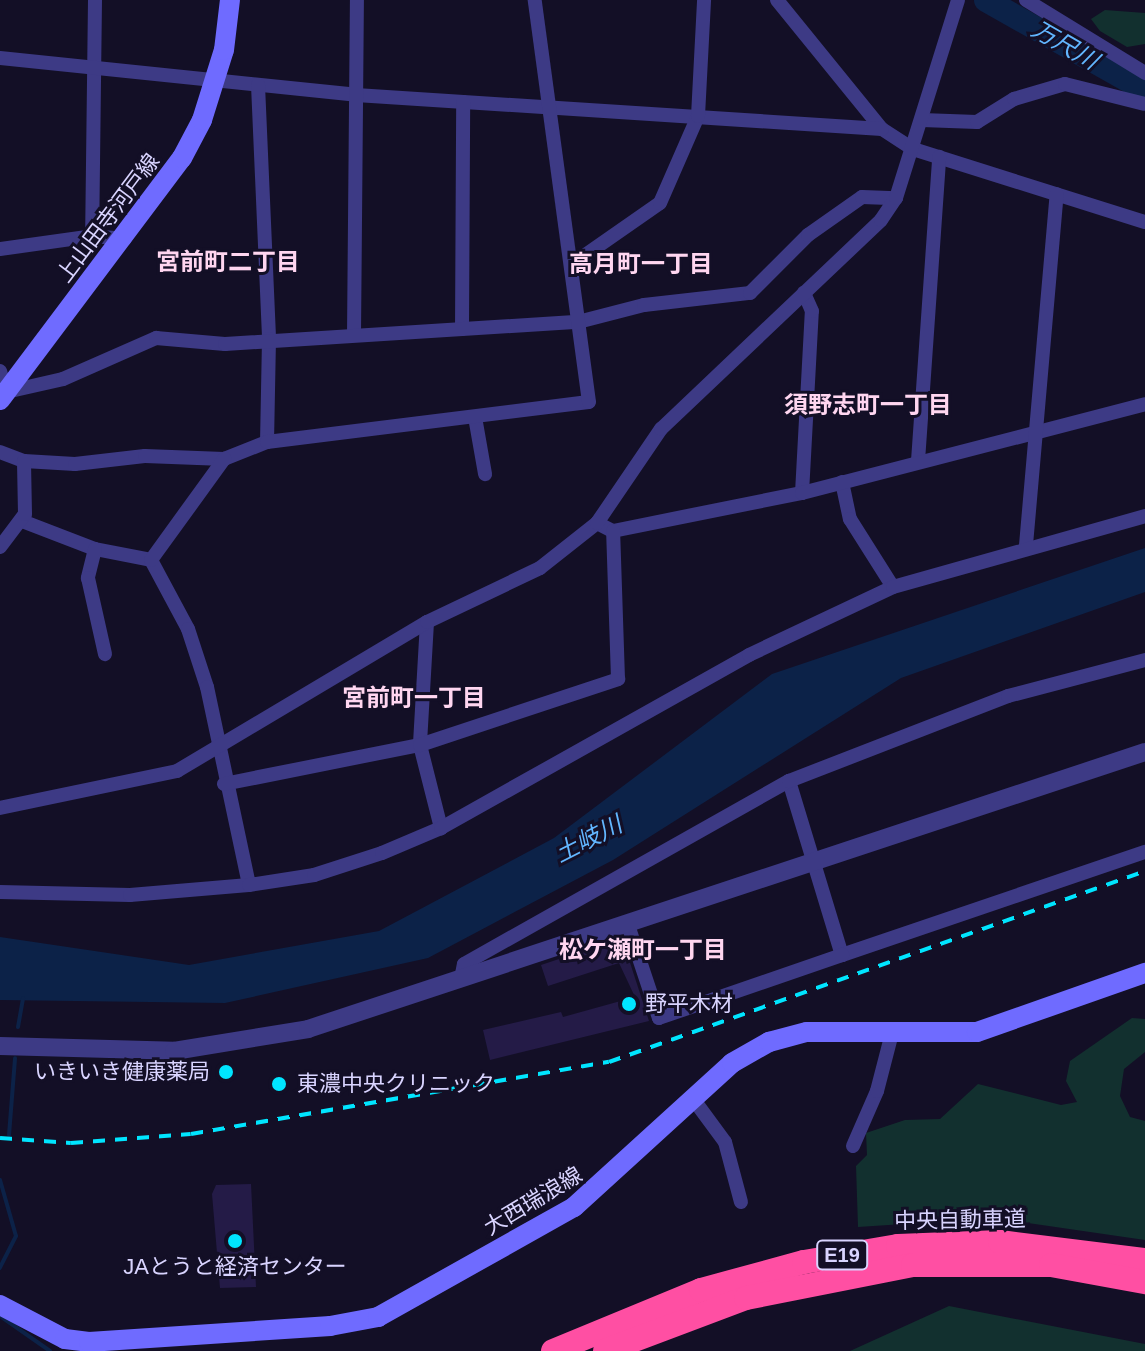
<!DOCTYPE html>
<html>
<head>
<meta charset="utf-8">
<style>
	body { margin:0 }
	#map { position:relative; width:1145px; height:1351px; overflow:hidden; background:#130f26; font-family:Arial,"Noto Sans JP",sans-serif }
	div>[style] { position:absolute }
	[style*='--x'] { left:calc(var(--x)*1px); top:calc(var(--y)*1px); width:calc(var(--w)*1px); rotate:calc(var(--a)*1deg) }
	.green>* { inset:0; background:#12302f }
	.water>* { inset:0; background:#0c2248 }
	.stream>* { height:4px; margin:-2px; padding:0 2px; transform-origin:2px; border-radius:2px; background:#0c2248 }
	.river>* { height:24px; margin:-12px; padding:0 12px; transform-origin:12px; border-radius:12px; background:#0c2248 }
	.building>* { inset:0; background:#241b47 }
	.minor>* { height:14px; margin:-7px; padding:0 7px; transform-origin:7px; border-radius:7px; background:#3d3a85 }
	.tertiary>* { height:18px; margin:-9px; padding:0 9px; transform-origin:9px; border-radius:9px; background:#3d3a85 }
	.secondary>* { height:20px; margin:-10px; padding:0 10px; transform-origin:10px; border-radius:10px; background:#6f6bff }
	.motorway>* { height:24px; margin:-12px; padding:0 12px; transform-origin:12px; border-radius:12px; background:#ff4fa3 }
	.rail>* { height:4px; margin-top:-2px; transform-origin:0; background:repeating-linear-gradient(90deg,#00e5ff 0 12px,transparent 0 22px) }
	.dots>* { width:22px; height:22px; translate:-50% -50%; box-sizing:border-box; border:4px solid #130f26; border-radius:50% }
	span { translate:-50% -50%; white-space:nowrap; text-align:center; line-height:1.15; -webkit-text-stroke:6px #130f26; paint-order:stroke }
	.shield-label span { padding:2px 6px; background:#130f26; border:2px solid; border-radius:6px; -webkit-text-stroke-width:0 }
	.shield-label { font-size:20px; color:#d9d4ff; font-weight:700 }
	.street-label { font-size:22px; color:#d9d4ff }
	.poi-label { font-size:22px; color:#d9d4ff }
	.left { translate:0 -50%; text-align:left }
	.right { translate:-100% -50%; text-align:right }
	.water-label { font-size:24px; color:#62b6ff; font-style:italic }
	.neighbourhood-label { font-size:24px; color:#ffd6f0; font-weight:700 }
</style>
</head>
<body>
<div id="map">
	<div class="green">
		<i style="clip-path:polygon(1105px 10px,1145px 13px,1145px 44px,1127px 47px,1100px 31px,1091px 19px)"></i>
		<i style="clip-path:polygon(1132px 1018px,1145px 1019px,1145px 1052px,1124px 1069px,1120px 1096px,1130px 1117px,1145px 1121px,1145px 1240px,994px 1218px,858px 1227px,856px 1166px,867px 1155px,866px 1133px,905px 1120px,940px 1119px,978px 1084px,1061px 1105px,1077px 1102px,1066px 1081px,1070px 1061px)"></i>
		<i style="clip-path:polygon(949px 1306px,1145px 1344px,1145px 1351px,850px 1351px)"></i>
	</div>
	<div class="water">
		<i style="clip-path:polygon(1145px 548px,1145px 592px,901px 678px,613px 860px,428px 958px,225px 1003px,0 1000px,0 937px,189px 965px,379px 931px,554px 838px,772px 674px)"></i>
	</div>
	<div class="stream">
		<i style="--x:18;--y:1027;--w:29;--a:-80"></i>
		<i style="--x:9;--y:1135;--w:77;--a:-85.5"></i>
		<i style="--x:0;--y:1180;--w:58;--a:74.1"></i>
		<i style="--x:16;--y:1236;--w:36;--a:117"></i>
		<i style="--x:0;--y:1316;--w:61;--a:35"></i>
	</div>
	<div class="river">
		<i style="--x:986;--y:0;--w:183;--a:29.5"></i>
	</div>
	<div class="building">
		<i style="clip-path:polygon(622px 938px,649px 1021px,490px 1060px,483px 1030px,561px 1012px,563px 1017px,635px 997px,619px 963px,548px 986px,541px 965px)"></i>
		<i style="clip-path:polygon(251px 1184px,256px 1287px,220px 1288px,212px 1194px,216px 1185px)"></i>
	</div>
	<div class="minor">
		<i style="--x:95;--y:0;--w:236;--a:90.7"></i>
		<i style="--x:92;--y:236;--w:33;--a:5"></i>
		<i style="--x:777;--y:0;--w:166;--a:50.9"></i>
		<i style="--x:882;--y:129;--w:37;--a:33"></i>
		<i style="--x:913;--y:149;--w:243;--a:17.5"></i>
		<i style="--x:1026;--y:0;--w:140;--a:31.5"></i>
		<i style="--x:0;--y:58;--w:358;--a:5.9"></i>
		<i style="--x:356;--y:95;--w:527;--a:3.7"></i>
		<i style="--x:258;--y:85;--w:254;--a:87.5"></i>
		<i style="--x:269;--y:339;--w:103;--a:91.1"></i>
		<i style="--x:922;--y:120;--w:55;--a:2.1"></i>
		<i style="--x:977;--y:122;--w:44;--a:-31.9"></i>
		<i style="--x:1014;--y:99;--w:53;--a:-16.4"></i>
		<i style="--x:1065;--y:84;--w:82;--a:14"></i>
		<i style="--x:0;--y:249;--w:93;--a:-8"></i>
		<i style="--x:571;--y:265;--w:108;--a:-34.9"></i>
		<i style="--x:660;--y:203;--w:95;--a:-66.4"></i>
		<i style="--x:698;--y:116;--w:116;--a:-87"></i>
		<i style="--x:462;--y:329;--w:227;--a:-89.7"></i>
		<i style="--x:354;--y:335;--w:335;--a:-89.5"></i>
		<i style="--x:0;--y:371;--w:22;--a:74"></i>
		<i style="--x:6;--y:392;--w:58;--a:-12.8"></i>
		<i style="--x:63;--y:379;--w:102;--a:-23.8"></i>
		<i style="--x:156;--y:338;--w:69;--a:5"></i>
		<i style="--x:225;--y:344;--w:354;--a:-3.6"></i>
		<i style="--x:578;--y:322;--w:68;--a:-14.4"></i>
		<i style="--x:644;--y:305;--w:107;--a:-6.5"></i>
		<i style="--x:750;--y:293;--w:82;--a:-45"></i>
		<i style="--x:808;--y:235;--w:66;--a:-35.1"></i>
		<i style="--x:862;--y:197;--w:34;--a:2"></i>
		<i style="--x:475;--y:417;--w:58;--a:80"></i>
		<i style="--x:0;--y:452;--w:26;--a:21"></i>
		<i style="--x:24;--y:461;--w:51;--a:3.4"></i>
		<i style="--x:75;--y:464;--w:70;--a:-6.5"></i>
		<i style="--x:145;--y:456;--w:79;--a:2.2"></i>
		<i style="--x:224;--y:459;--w:46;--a:-21.6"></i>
		<i style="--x:267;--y:442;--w:324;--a:-7.1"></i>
		<i style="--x:589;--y:402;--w:406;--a:-97.7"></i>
		<i style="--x:918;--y:461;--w:305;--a:-86"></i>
		<i style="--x:842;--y:482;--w:38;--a:78"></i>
		<i style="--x:850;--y:519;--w:80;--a:57.7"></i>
		<i style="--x:802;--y:493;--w:182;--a:-86.9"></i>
		<i style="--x:812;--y:311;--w:20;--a:-114"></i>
		<i style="--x:22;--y:521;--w:78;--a:21"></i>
		<i style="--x:95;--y:549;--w:57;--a:11.1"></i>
		<i style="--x:597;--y:523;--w:18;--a:27"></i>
		<i style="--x:613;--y:531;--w:193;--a:-11.4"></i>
		<i style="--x:802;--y:493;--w:354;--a:-14.5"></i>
		<i style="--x:1026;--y:545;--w:352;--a:-85"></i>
		<i style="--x:0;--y:547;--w:41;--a:-52.9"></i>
		<i style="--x:25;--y:514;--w:53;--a:-91.1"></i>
		<i style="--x:95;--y:549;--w:30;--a:104"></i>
		<i style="--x:88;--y:578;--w:78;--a:77.4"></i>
		<i style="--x:151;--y:560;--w:78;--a:61.8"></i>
		<i style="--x:188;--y:629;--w:61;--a:71.9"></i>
		<i style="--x:207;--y:687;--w:202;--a:78"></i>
		<i style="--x:151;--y:560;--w:125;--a:-54.1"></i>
		<i style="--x:427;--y:622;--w:123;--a:93.3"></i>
		<i style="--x:420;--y:745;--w:86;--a:75.8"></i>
		<i style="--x:789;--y:781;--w:182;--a:73.1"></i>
		<i style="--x:842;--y:955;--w:320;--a:-18.8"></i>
		<i style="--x:224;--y:784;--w:200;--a:-11.3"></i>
		<i style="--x:420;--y:745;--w:209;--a:-18.4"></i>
		<i style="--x:618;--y:679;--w:148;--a:-91.9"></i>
		<i style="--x:0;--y:808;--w:181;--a:-11.8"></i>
		<i style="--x:177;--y:771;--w:291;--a:-30.8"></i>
		<i style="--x:427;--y:622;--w:125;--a:-25.5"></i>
		<i style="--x:540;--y:568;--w:73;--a:-38.3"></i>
		<i style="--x:597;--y:523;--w:114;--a:-55.8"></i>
		<i style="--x:661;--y:429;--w:303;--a:-43.5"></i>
		<i style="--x:881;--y:220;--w:27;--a:-56"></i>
		<i style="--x:896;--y:198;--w:207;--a:-72.6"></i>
		<i style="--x:0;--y:892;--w:130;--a:1.3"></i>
		<i style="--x:130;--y:895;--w:119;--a:-4.8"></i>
		<i style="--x:249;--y:885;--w:66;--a:-8.7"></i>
		<i style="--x:314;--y:875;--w:71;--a:-17.9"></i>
		<i style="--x:382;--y:853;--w:64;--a:-23"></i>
		<i style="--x:441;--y:828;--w:353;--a:-29.3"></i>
		<i style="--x:749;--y:655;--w:159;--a:-25.3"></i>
		<i style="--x:893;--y:587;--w:262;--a:-15.7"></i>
		<i style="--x:628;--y:925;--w:98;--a:71.6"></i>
		<i style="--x:659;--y:1018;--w:194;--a:-19"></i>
		<i style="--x:461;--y:979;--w:15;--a:-79"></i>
		<i style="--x:464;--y:964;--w:373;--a:-29.4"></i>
		<i style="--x:789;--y:781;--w:235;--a:-21.2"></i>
		<i style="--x:1008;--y:696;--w:142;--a:-14.7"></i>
		<i style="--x:694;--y:1100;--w:52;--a:53.6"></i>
		<i style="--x:725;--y:1142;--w:62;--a:75.1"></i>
		<i style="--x:853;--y:1146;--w:60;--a:-66.4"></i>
		<i style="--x:877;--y:1091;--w:60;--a:-75.5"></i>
	</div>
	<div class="tertiary">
		<i style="--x:0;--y:1046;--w:174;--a:1.6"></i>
		<i style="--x:174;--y:1051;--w:136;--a:-9.3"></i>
		<i style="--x:308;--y:1029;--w:882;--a:-18.31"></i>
	</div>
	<div class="secondary">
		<i style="--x:0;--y:400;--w:303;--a:-53.1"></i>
		<i style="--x:182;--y:158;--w:43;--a:-62.2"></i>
		<i style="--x:202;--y:120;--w:73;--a:-72.6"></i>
		<i style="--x:224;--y:50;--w:50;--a:-83.2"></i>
		<i style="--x:0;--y:1305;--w:73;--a:27.6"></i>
		<i style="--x:65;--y:1339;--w:24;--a:7"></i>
		<i style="--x:89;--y:1342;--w:242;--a:-3.8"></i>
		<i style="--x:330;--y:1326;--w:49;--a:-10.6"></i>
		<i style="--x:378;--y:1317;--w:225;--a:-29.3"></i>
		<i style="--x:574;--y:1207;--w:214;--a:-42.3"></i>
		<i style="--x:732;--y:1063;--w:43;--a:-29.6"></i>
		<i style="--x:769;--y:1042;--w:39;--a:-15"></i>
		<i style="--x:807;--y:1032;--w:170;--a:0"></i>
		<i style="--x:977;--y:1032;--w:178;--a:-19.4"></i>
	</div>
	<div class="motorway">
		<i style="--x:553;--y:1351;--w:160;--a:-22.4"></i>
		<i style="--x:701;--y:1290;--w:107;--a:-15.2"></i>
		<i style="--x:804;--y:1262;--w:95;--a:-9.7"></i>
		<i style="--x:898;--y:1246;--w:102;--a:-2.2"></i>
		<i style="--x:1000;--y:1242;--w:146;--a:7.1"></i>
		<i style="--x:605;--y:1351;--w:151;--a:-20.6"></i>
		<i style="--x:746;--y:1298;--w:170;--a:-11.2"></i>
		<i style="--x:913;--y:1265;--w:138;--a:0"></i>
		<i style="--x:1051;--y:1265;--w:96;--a:10.3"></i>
	</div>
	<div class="rail">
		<i style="--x:0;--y:1138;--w:71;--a:4"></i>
		<i style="--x:71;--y:1143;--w:120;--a:-4.3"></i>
		<i style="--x:191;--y:1134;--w:424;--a:-9.8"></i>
		<i style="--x:609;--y:1062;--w:569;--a:-19.61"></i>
	</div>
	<div class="dots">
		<i style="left:629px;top:1004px;background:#00e5ff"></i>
		<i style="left:226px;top:1072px;background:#00e5ff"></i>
		<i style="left:279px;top:1084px;background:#00e5ff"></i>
		<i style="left:235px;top:1241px;background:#00e5ff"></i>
	</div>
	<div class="shield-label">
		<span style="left:842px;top:1255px">E19</span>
	</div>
	<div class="street-label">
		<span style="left:108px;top:218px;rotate:-53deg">上山田寺河戸線</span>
		<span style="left:533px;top:1201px;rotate:-31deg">大西瑞浪線</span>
		<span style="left:960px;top:1220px;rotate:-1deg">中央自動車道</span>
	</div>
	<div class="poi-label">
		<span class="left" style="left:645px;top:1004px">野平木材</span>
		<span class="right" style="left:210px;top:1072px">いきいき健康薬局</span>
		<span class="left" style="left:297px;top:1084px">東濃中央クリニック</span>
		<span style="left:235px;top:1267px">JAとうと経済センター</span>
	</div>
	<div class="water-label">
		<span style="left:1065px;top:45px;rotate:30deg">万尺川</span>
		<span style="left:588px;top:839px;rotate:-27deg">土岐川</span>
	</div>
	<div class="neighbourhood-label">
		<span style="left:228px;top:262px">宮前町二丁目</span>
		<span style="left:641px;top:264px">高月町一丁目</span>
		<span style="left:868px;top:405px">須野志町一丁目</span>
		<span style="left:414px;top:698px">宮前町一丁目</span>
		<span style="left:643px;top:950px">松ケ瀬町一丁目</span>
	</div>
</div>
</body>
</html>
